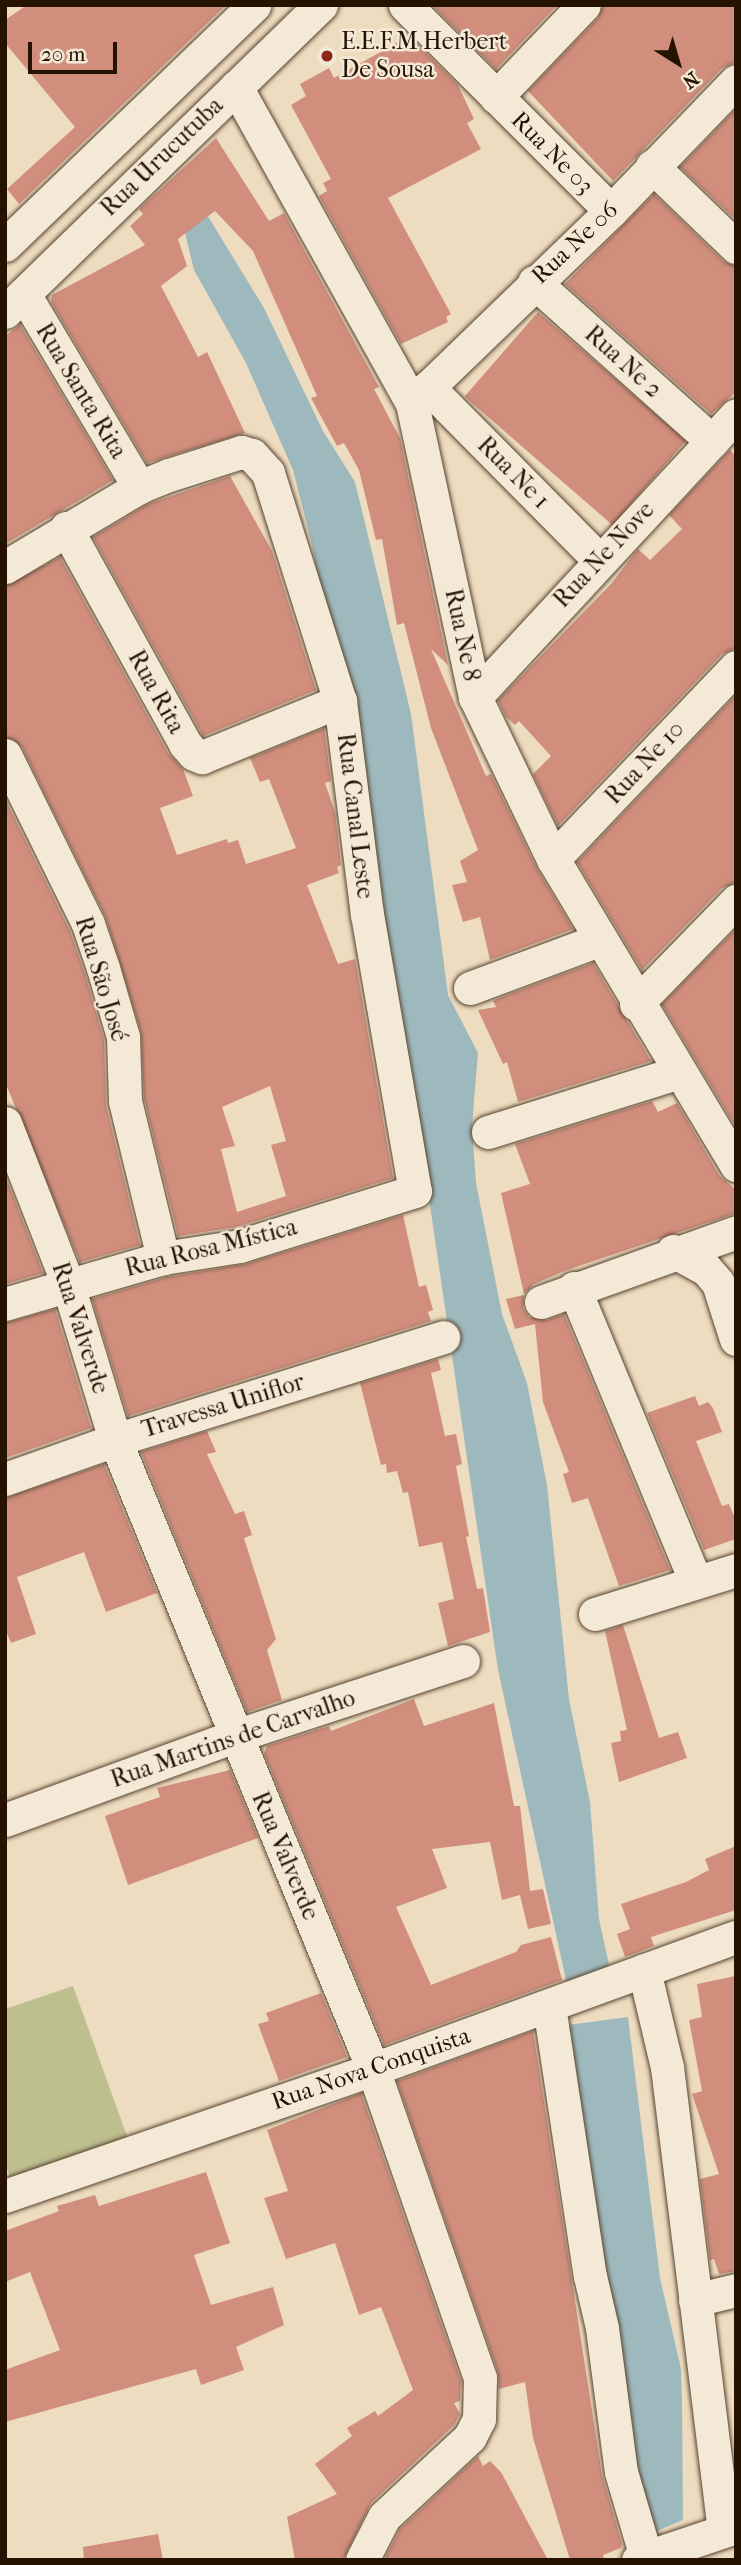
<!DOCTYPE html>
<html>
<head>
<meta charset="utf-8">
<style>
	body { margin:0 }
	#map { position:relative; width:741px; height:2565px; overflow:hidden; background:#eedcc0; font-family:"IM FELL French Canon",serif }
	div>[style] { position:absolute }
	[style*='--x'] { left:calc(var(--x)*1px); top:calc(var(--y)*1px); width:calc(var(--w)*1px); rotate:calc(var(--a)*1deg) }
	.green>* { inset:0; background:#bdbf8f }
	.water>* { inset:0; background:#9eb9bd }
	.building>* { inset:0; background:#d18e7d; transform-origin:0 0 }
	.roads { filter:drop-shadow(0 0 2px #574430) drop-shadow(0 0 2px #574430) }
	.minor>* { height:33px; margin:-16.5px; padding:0 16.5px; transform-origin:16.5px; border-radius:16.5px; background:#f4e8d6 }
	.dots>* { width:19px; height:19px; translate:-50% -50%; box-sizing:border-box; border:4px solid #f4e8d6; border-radius:50% }
	span { translate:-50% -50%; white-space:nowrap; text-align:center; line-height:1.15; -webkit-text-stroke:5px #f4e8d6; paint-order:stroke }
	.poi-label { font-size:24px; color:#251200 }
	.left { translate:0 -50%; text-align:left }
	.street-label { font-size:24px; color:#251200 }
	.frame { position:absolute; inset:0; border:7px solid #251200; pointer-events:none }
	.north { position:absolute; left:643px; top:28px; width:70px; height:70px; -webkit-text-stroke:5px #f4e8d6; paint-order:stroke; rotate:143deg; font-size:19px; font-weight:700; line-height:28px; text-align:center; color:#251200 }
	.north::after { content:''; display:block; margin:auto; width:24px; height:32px; background:#251200; clip-path:polygon(50% 0,100% 100%,50% 72%,0 100%) }
	.scale { position:absolute; left:28px; top:42px; width:89px; height:32px; box-sizing:border-box; border:4px solid #251200; border-top:0; padding-left:9px; font-size:21px; line-height:24px; white-space:nowrap; color:#251200; -webkit-text-stroke:5px #f4e8d6; paint-order:stroke }
</style>
</head>
<body>
<div id="map">
	<div class="green">
		<i style="clip-path:polygon(73px 1986px,128px 2139px,11px 2179px,5px 2163px,5px 2009px)"></i>
	</div>
	<div class="water">
		<i style="clip-path:polygon(201px 205px,264px 308px,323px 431px,355px 482px,411px 714px,448px 995px,478px 1053px,472px 1126px,476px 1183px,502px 1314px,527px 1383px,547px 1485px,569px 1699px,590px 1802px,599px 1919px,610px 1969px,568px 1989px,498px 1670px,403px 1021px,312px 545px,293px 470px,246px 363px,194px 270px,184px 229px)"></i>
		<i style="clip-path:polygon(628px 2017px,660px 2278px,681px 2369px,682px 2399px,683px 2520px,650px 2534px,640px 2504px,568px 2025px)"></i>
	</div>
	<div class="building">
		<i style="clip-path:polygon(27px 5px,226px 5px,19px 204px,7px 189px,75px 127px,5px 43px,5px 20px)"></i>
		<i style="clip-path:polygon(432px 5px,557px 5px,496px 69px)"></i>
		<i style="clip-path:polygon(603px 5px,736px 5px,736px 62px,722px 68px,613px 181px,528px 91px,598px 18px)"></i>
		<i style="clip-path:polygon(409px 36px,458px 85px,474px 119px,467px 123px,481px 149px,388px 198px,451px 314px,446px 317px,448px 322px,401px 344px,319px 196px,327px 191px,323px 183px,331px 179px,291px 105px,306px 96px,300px 84px,329px 68px,334px 78px)"></i>
		<i style="clip-path:polygon(736px 109px,736px 220px,680px 167px)"></i>
		<i style="clip-path:polygon(216px 138px,269px 221px,284px 213px,379px 387px,374px 389px,400px 438px,448px 665px,431px 649px,486px 776px,491px 774px,536px 867px,573px 929px,490px 960px,480px 917px,463px 922px,452px 885px,467px 882px,460px 861px,478px 850px,431px 728px,404px 623px,397px 625px,382px 539px,376px 540px,359px 470px,344px 443px,337px 446px,311px 398px,317px 396px,253px 251px,215px 211px,178px 239px,187px 266px,161px 286px,198px 357px,207px 352px,245px 433px,147px 463px,51px 302px,52px 295px,145px 245px,130px 226px,143px 214px,139px 209px)"></i>
		<i style="clip-path:polygon(654px 194px,723px 261px,736px 266px,736px 392px,711px 414px,565px 284px)"></i>
		<i style="left:538px;top:312px;width:196px;height:112px;rotate:41deg"></i>
		<i style="clip-path:polygon(20px 325px,113px 480px,5px 544px,5px 336px)"></i>
		<i style="clip-path:polygon(730px 450px,736px 456px,736px 648px,722px 654px,558px 826px,533px 774px,551px 756px,519px 721px,515px 725px,506px 717px,498px 700px,611px 584px,638px 549px,650px 560px,682px 529px,669px 515px)"></i>
		<i style="clip-path:polygon(230px 476px,272px 551px,316px 690px,203px 736px,93px 537px,148px 504px)"></i>
		<i style="clip-path:polygon(evenodd,60px 557px,168px 753px,183px 769px,193px 796px,160px 808px,177px 855px,227px 839px,228px 843px,238px 840px,246px 864px,296px 848px,269px 779px,260px 782px,250px 758px,324px 728px,331px 781px,325px 783px,335px 812px,341px 865px,337px 867px,339px 873px,307px 885px,338px 964px,355px 959px,393px 1178px,236px 1227px,178px 1236px,144px 1098px,141px 1032px,106px 918px,22px 747px,5px 736px,5px 586px,60px 557px,270px 1086px,286px 1141px,271px 1145px,286px 1196px,237px 1212px,221px 1149px,235px 1146px,222px 1107px,270px 1086px)"></i>
		<i style="clip-path:polygon(736px 695px,736px 882px,722px 888px,642px 970px,577px 862px)"></i>
		<i style="clip-path:polygon(5px 799px,70px 931px,85px 974px,104px 1040px,106px 1105px,140px 1245px,80px 1262px,5px 1082px)"></i>
		<i style="clip-path:polygon(736px 929px,736px 1127px,662px 1004px)"></i>
		<i style="clip-path:polygon(593px 963px,651px 1061px,518px 1102px,507px 1062px,503px 1064px,478px 1010px,496px 1007px,493px 1001px,499px 998px)"></i>
		<i style="clip-path:polygon(652px 1101px,658px 1112px,677px 1103px,719px 1175px,736px 1190px,736px 1213px,567px 1270px,534px 1284px,524px 1294px,501px 1193px,530px 1184px,515px 1144px)"></i>
		<i style="clip-path:polygon(8px 1183px,43px 1273px,5px 1284px,5px 1184px)"></i>
		<i style="clip-path:polygon(403px 1215px,419px 1287px,426px 1285px,433px 1310px,428px 1312px,431px 1321px,128px 1416px,92px 1299px,167px 1277px,246px 1264px)"></i>
		<i style="clip-path:polygon(524px 1295px,523px 1308px,529px 1317px,547px 1320px,564px 1314px,670px 1570px,619px 1586px,588px 1498px,572px 1503px,563px 1474px,569px 1472px,543px 1402px,535px 1324px,515px 1329px,506px 1299px)"></i>
		<i style="clip-path:polygon(55px 1309px,91px 1428px,5px 1458px,5px 1323px)"></i>
		<i style="clip-path:polygon(438px 1359px,441px 1370px,431px 1373px,445px 1436px,456px 1434px,462px 1464px,456px 1466px,469px 1536px,466px 1537px,477px 1589px,483px 1588px,490px 1632px,448px 1646px,438px 1603px,454px 1599px,442px 1542px,419px 1547px,408px 1492px,403px 1493px,397px 1471px,387px 1473px,386px 1464px,381px 1465px,360px 1383px)"></i>
		<i style="clip-path:polygon(695px 1396px,699px 1406px,708px 1402px,713px 1408px,722px 1432px,696px 1441px,722px 1506px,729px 1504px,736px 1521px,736px 1539px,704px 1550px,647px 1413px)"></i>
		<i style="clip-path:polygon(207px 1431px,216px 1452px,207px 1454px,235px 1514px,244px 1511px,252px 1535px,244px 1538px,276px 1639px,267px 1650px,282px 1700px,247px 1712px,141px 1452px)"></i>
		<i style="clip-path:polygon(104px 1464px,157px 1593px,106px 1612px,84px 1552px,17px 1577px,36px 1634px,11px 1643px,5px 1628px,5px 1498px)"></i>
		<i style="clip-path:polygon(623px 1625px,659px 1738px,678px 1732px,687px 1758px,619px 1782px,611px 1743px,621px 1741px,620px 1731px,627px 1730px,605px 1631px)"></i>
		<i style="clip-path:polygon(414px 1699px,424px 1726px,494px 1703px,514px 1806px,520px 1806px,530px 1891px,543px 1889px,551px 1924px,528px 1929px,520px 1895px,502px 1900px,490px 1842px,432px 1849px,447px 1888px,396px 1907px,431px 1985px,516px 1952px,521px 1945px,551px 1937px,562px 1980px,384px 2045px,264px 1753px,267px 1746px,329px 1726px,331px 1731px)"></i>
		<i style="clip-path:polygon(230px 1770px,258px 1838px,128px 1885px,105px 1816px,160px 1797px,157px 1788px)"></i>
		<i style="clip-path:polygon(736px 1846px,736px 1910px,651px 1937px,654px 1946px,625px 1957px,617px 1934px,630px 1929px,621px 1904px,686px 1882px,709px 1870px,705px 1859px)"></i>
		<i style="clip-path:polygon(736px 1976px,736px 2271px,719px 2274px,714px 2259px,710px 2260px,700px 2179px,719px 2174px,692px 2094px,702px 2091px,689px 2020px,702px 2017px,697px 1984px)"></i>
		<i style="clip-path:polygon(321px 1993px,347px 2057px,279px 2081px,258px 2024px,269px 2021px,266px 2013px)"></i>
		<i style="clip-path:polygon(533px 2031px,602px 2475px,622px 2544px,621px 2548px,603px 2555px,604px 2560px,570px 2560px,533px 2438px,525px 2382px,499px 2389px,498px 2372px,397px 2081px)"></i>
		<i style="clip-path:polygon(361px 2093px,461px 2381px,460px 2401px,454px 2403px,460px 2414px,454px 2425px,371px 2503px,343px 2560px,295px 2560px,287px 2517px,337px 2494px,315px 2464px,352px 2436px,347px 2428px,375px 2411px,378px 2416px,413px 2390px,381px 2307px,359px 2315px,335px 2243px,286px 2259px,264px 2198px,288px 2191px,267px 2130px)"></i>
		<i style="clip-path:polygon(206px 2172px,230px 2243px,194px 2255px,211px 2305px,273px 2287px,284px 2325px,236px 2347px,244px 2370px,201px 2385px,196px 2369px,5px 2422px,5px 2370px,60px 2350px,30px 2272px,5px 2282px,5px 2231px,59px 2211px,57px 2206px,95px 2195px,99px 2206px)"></i>
		<i style="clip-path:polygon(478px 2456px,483px 2466px,490px 2461px,501px 2472px,548px 2560px,384px 2560px,400px 2529px)"></i>
		<i style="clip-path:polygon(158px 2534px,163px 2560px,84px 2560px,83px 2547px)"></i>
	</div>
	<div class="roads">
		<div class="minor">
			<i style="--x:405;--y:5;--w:291;--a:45"></i>
			<i style="--x:236;--y:87;--w:362;--a:60.9"></i>
			<i style="--x:412;--y:403;--w:301;--a:77.9"></i>
			<i style="--x:475;--y:697;--w:180;--a:64.3"></i>
			<i style="--x:553;--y:859;--w:357;--a:59.1"></i>
			<i style="--x:496;--y:97;--w:127;--a:-46.3"></i>
			<i style="--x:652;--y:166;--w:117;--a:44"></i>
			<i style="--x:5;--y:245;--w:346;--a:-43.9"></i>
			<i style="--x:534;--y:282;--w:239;--a:41.8"></i>
			<i style="--x:24;--y:294;--w:225;--a:59.2"></i>
			<i style="--x:5;--y:312;--w:441;--a:-44.2"></i>
			<i style="--x:428;--y:387;--w:242;--a:45.3"></i>
			<i style="--x:412;--y:403;--w:277;--a:-44"></i>
			<i style="--x:611;--y:211;--w:180;--a:-46.1"></i>
			<i style="--x:66;--y:528;--w:247;--a:61.1"></i>
			<i style="--x:185;--y:744;--w:13;--a:48"></i>
			<i style="--x:194;--y:754;--w:9;--a:21"></i>
			<i style="--x:202;--y:757;--w:149;--a:-22.1"></i>
			<i style="--x:5;--y:567;--w:156;--a:-30.8"></i>
			<i style="--x:139;--y:487;--w:32;--a:-22"></i>
			<i style="--x:169;--y:475;--w:76;--a:-17.7"></i>
			<i style="--x:241;--y:452;--w:11;--a:15"></i>
			<i style="--x:252;--y:455;--w:24;--a:48"></i>
			<i style="--x:268;--y:473;--w:239;--a:72.5"></i>
			<i style="--x:340;--y:701;--w:215;--a:82.8"></i>
			<i style="--x:367;--y:914;--w:281;--a:80.2"></i>
			<i style="--x:415;--y:1191;--w:183;--a:162.6"></i>
			<i style="--x:240;--y:1246;--w:78;--a:171.1"></i>
			<i style="--x:163;--y:1258;--w:165;--a:163.8"></i>
			<i style="--x:475;--y:697;--w:384;--a:-47.2"></i>
			<i style="--x:5;--y:755;--w:188;--a:63.8"></i>
			<i style="--x:88;--y:924;--w:46;--a:71.2"></i>
			<i style="--x:103;--y:968;--w:72;--a:73.8"></i>
			<i style="--x:123;--y:1037;--w:64;--a:88.2"></i>
			<i style="--x:125;--y:1101;--w:162;--a:76.4"></i>
			<i style="--x:553;--y:859;--w:265;--a:-46.4"></i>
			<i style="--x:470;--y:988;--w:138;--a:-20.4"></i>
			<i style="--x:636;--y:1004;--w:144;--a:-45.8"></i>
			<i style="--x:5;--y:1123;--w:174;--a:68.7"></i>
			<i style="--x:68;--y:1285;--w:162;--a:73.1"></i>
			<i style="--x:115;--y:1440;--w:680;--a:67.7"></i>
			<i style="--x:373;--y:2069;--w:327;--a:70.9"></i>
			<i style="--x:480;--y:2378;--w:41;--a:91.4"></i>
			<i style="--x:479;--y:2419;--w:20;--a:117"></i>
			<i style="--x:470;--y:2437;--w:117;--a:137.1"></i>
			<i style="--x:384;--y:2517;--w:48;--a:117.1"></i>
			<i style="--x:488;--y:1132;--w:200;--a:-17.4"></i>
			<i style="--x:673;--y:1251;--w:38;--a:29"></i>
			<i style="--x:706;--y:1269;--w:18;--a:49"></i>
			<i style="--x:718;--y:1283;--w:59;--a:72.2"></i>
			<i style="--x:574;--y:1288;--w:318;--a:67.5"></i>
			<i style="--x:541;--y:1302;--w:207;--a:-19.7"></i>
			<i style="--x:5;--y:1479;--w:117;--a:-19.5"></i>
			<i style="--x:115;--y:1440;--w:344;--a:-17.4"></i>
			<i style="--x:595;--y:1614;--w:148;--a:-17.3"></i>
			<i style="--x:5;--y:1820;--w:245;--a:-20.1"></i>
			<i style="--x:235;--y:1736;--w:240;--a:-18.2"></i>
			<i style="--x:644;--y:1970;--w:100;--a:76.7"></i>
			<i style="--x:667;--y:2067;--w:467;--a:83"></i>
			<i style="--x:549;--y:2006;--w:273;--a:81.4"></i>
			<i style="--x:590;--y:2276;--w:53;--a:77"></i>
			<i style="--x:602;--y:2328;--w:145;--a:82.5"></i>
			<i style="--x:621;--y:2472;--w:89;--a:73.6"></i>
			<i style="--x:5;--y:2196;--w:389;--a:-19"></i>
			<i style="--x:373;--y:2069;--w:386;--a:-20"></i>
			<i style="--x:695;--y:2300;--w:42;--a:-13.7"></i>
			<i style="--x:638;--y:2560;--w:103;--a:-18.6"></i>
		</div>
	</div>
	<div class="dots">
		<i style="left:327px;top:56px;background:#8f2418"></i>
	</div>
	<div class="poi-label">
		<span class="left" style="left:341px;top:56px">E.E.F.M Herbert<br>De Sousa</span>
	</div>
	<div class="street-label">
		<span style="left:552px;top:153px;rotate:45deg">Rua Ne 03</span>
		<span style="left:162px;top:157px;rotate:-44deg">Rua Urucutuba</span>
		<span style="left:575px;top:243px;rotate:-43deg">Rua Ne 06</span>
		<span style="left:623px;top:362px;rotate:42deg">Rua Ne 2</span>
		<span style="left:81px;top:391px;rotate:59deg">Rua Santa Rita</span>
		<span style="left:513px;top:473px;rotate:45deg">Rua Ne 1</span>
		<span style="left:604px;top:555px;rotate:-47deg">Rua Ne Nove</span>
		<span style="left:462px;top:635px;rotate:78deg">Rua Ne 8</span>
		<span style="left:156px;top:692px;rotate:61deg">Rua Rita</span>
		<span style="left:645px;top:763px;rotate:-47deg">Rua Ne 10</span>
		<span style="left:355px;top:816px;rotate:83deg">Rua Canal Leste</span>
		<span style="left:101px;top:979px;rotate:73deg">Rua São José</span>
		<span style="left:211px;top:1248px;rotate:-14deg">Rua Rosa Mística</span>
		<span style="left:80px;top:1328px;rotate:72deg">Rua Valverde</span>
		<span style="left:223px;top:1406px;rotate:-17deg">Travessa Uniflor</span>
		<span style="left:233px;top:1739px;rotate:-19deg">Rua Martins de Carvalho</span>
		<span style="left:285px;top:1856px;rotate:67deg">Rua Valverde</span>
		<span style="left:371px;top:2069px;rotate:-19deg">Rua Nova Conquista</span>
	</div>
	<div class="frame"></div>
	<div class="north">N</div>
	<div class="scale">20 m</div>
</div>
</body>
</html>
